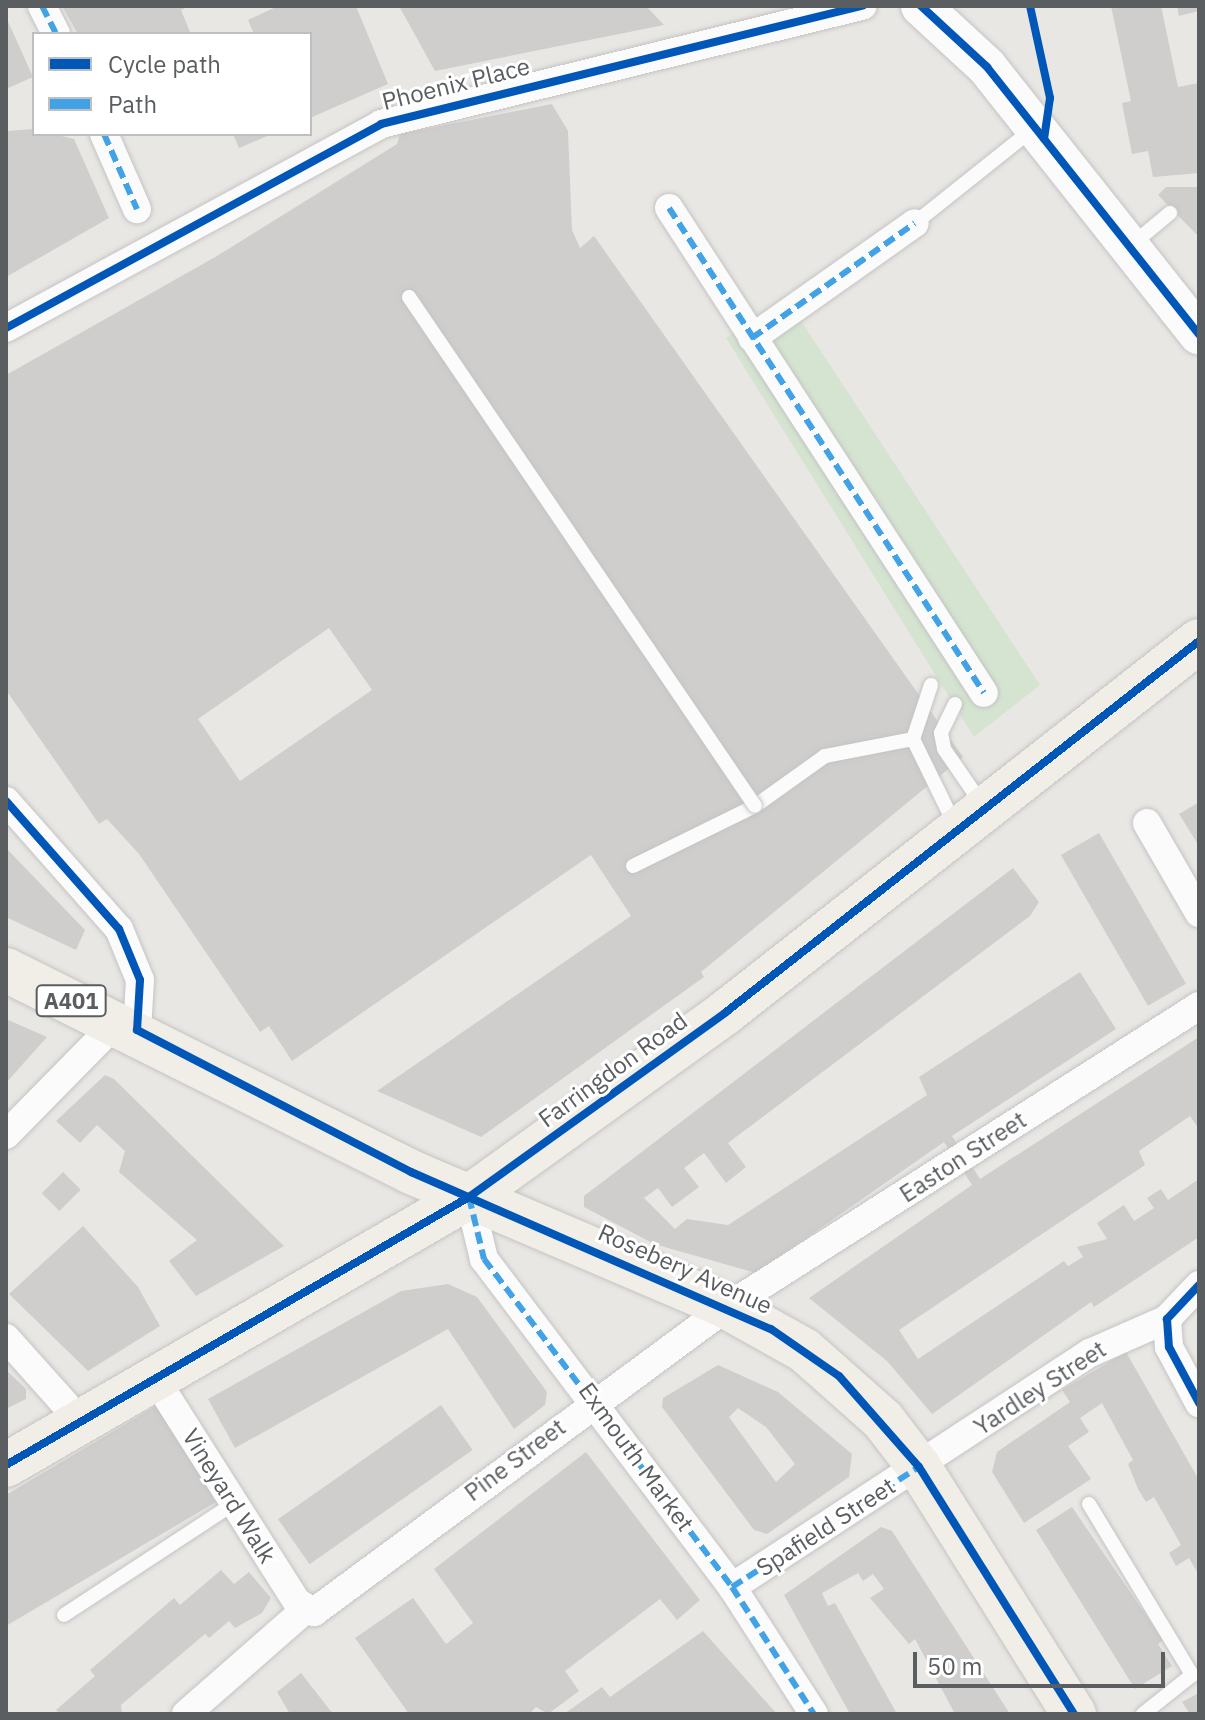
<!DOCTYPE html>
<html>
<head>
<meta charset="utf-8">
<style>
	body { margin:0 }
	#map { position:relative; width:1205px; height:1720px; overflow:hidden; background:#e9e7e4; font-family:"IBM Plex Sans",sans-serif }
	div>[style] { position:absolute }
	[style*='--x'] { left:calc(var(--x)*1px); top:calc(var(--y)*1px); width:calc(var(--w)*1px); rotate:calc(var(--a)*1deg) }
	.green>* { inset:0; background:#d5e4d0 }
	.building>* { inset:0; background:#d0cecd; transform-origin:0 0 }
	.roads { filter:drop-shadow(0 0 2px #c3c4c4) drop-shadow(0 0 2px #c3c4c4) }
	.lane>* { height:14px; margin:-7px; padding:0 7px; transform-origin:7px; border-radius:7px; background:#fcfbfb }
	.street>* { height:28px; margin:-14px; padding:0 14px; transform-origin:14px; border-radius:14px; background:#fcfbfb }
	.secondary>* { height:40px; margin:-20px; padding:0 20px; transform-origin:20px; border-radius:20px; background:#fcfbfb }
	.primary>* { height:44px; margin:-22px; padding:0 22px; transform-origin:22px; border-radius:22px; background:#f1eee7 }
	.bridges { filter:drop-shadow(0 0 2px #c3c4c4) drop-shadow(0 0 2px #c3c4c4) }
	.lane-bridge>* { height:14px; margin:-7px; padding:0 7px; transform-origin:7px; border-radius:7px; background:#fcfbfb }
	.quiet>* { height:6px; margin-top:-3px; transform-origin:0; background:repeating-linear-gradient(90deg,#42a2e6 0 12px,transparent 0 18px) }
	.cycleway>* { height:8px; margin:-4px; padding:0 4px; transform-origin:4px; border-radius:4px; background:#0057b8 }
	span { translate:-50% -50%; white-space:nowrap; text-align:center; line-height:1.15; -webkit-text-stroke:6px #fff; paint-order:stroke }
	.shield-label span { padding:2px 6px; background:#fff; border:2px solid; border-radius:6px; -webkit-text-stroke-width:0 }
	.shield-label { font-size:22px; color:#5a5e61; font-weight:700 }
	.street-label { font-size:24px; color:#5a5e61 }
	.frame { position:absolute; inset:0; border:8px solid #5a5e61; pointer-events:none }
	.legend { position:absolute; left:32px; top:32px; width:280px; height:104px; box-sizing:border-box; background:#fff; border:2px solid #bdbfc0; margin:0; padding:10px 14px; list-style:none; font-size:24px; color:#5a5e61 }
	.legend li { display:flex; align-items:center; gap:16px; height:40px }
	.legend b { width:40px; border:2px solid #bdbfc0 }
	.scale { position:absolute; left:913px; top:1652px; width:252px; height:36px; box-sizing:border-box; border:4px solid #5a5e61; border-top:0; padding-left:10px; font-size:24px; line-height:28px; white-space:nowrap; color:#5a5e61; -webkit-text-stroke:6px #fff; paint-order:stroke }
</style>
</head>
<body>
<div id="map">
	<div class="green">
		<i style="clip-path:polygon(786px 298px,1040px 685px,974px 737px,726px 338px)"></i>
	</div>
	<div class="building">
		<i style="clip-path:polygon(62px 6px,190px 6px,181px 10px,190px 32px,78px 34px)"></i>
		<i style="clip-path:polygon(278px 6px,356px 6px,388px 84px,310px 118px,310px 34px,254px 34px,248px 20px)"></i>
		<i style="clip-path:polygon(399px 6px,646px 6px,664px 25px,435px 71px)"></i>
		<i style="clip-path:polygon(1111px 6px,1161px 6px,1178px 87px,1199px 83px,1199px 173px,1153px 177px,1148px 151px,1132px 154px,1122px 103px,1131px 101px)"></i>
		<i style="clip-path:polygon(1177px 6px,1199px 6px,1199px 11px,1179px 16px)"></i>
		<i style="clip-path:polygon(6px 17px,33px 77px,6px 89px)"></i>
		<i style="clip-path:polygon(evenodd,552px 104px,568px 131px,572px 230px,580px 248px,594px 236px,963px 757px,701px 972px,704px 977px,481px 1137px,377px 1091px,631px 916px,591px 855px,292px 1061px,269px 1026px,260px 1032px,139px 854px,107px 819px,99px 824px,6px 690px,6px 375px,217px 256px,397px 144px,400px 134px,552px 104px,329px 628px,372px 690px,240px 781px,198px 719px,329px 628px)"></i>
		<i style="clip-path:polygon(34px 129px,74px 139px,109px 218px,6px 277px,6px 131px)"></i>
		<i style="clip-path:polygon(233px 134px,272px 134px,239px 148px)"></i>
		<i style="clip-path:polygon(1166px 187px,1199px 187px,1199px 237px,1158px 195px)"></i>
		<i style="clip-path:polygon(1199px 802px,1199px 846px,1179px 814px)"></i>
		<i style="left:1099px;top:833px;width:174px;height:44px;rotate:60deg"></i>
		<i style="clip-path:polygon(6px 848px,85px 930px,76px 950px,6px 917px)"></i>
		<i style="clip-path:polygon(1013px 868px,1039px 902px,1030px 916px,728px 1143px,746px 1167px,726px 1183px,704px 1153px,684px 1168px,699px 1187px,672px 1207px,658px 1188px,644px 1198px,675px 1229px,687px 1219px,728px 1225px,927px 1095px,919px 1077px,1080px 972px,1116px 1029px,952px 1136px,980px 1179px,1199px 1037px,1199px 1129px,1190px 1116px,1139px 1151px,1145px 1165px,899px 1330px,918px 1359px,1064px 1261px,1068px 1266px,1083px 1257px,1077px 1247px,1107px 1239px,1097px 1223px,1124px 1205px,1134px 1221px,1154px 1208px,1147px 1198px,1161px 1189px,1168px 1200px,1199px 1179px,1199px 1237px,1094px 1307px,1091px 1302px,932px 1414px,887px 1361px,809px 1298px,972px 1185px,944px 1142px,756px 1273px,654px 1244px,584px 1207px,584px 1196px)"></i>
		<i style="clip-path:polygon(6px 1019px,47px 1037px,6px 1083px)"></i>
		<i style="clip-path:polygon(105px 1075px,114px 1079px,284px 1246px,196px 1296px,169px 1261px,197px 1240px,119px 1172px,125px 1151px,97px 1125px,80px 1143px,56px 1121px)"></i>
		<i style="left:63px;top:1172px;width:25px;height:30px;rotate:45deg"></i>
		<i style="clip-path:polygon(83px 1226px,138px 1287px,160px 1326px,88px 1371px,9px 1294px)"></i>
		<i style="clip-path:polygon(448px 1284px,477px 1297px,547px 1392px,545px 1405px,514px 1429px,448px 1329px,235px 1448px,208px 1399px,401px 1291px)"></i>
		<i style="clip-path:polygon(1126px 1352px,1199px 1480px,1199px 1575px,1189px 1558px,1176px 1566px,1169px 1553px,1181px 1545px,1154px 1497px,1146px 1502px,1138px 1489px,1128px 1464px,1133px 1460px,1102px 1403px,1080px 1418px,1089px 1432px,1068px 1446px,1091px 1479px,1024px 1523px,992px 1472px,997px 1452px,1070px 1402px,1062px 1390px)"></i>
		<i style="clip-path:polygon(evenodd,718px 1365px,778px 1392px,852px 1454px,849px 1477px,767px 1534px,754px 1530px,662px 1407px,663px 1398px,718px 1365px,738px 1408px,766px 1427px,795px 1464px,776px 1482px,729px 1417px,738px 1408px)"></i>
		<i style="clip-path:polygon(6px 1370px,26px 1389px,26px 1399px,6px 1409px)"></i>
		<i style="clip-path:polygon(159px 1404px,216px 1502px,6px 1626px,6px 1495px)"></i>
		<i style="left:441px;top:1405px;width:55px;height:199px;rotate:55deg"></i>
		<i style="clip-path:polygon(586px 1452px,700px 1600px,677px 1620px,660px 1599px,565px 1671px,579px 1691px,548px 1714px,536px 1707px,529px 1714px,409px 1714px,355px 1638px,413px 1598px,446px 1644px,473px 1623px,434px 1569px)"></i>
		<i style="clip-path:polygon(1072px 1507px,1163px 1640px,1158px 1644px,1172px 1666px,1135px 1689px,1036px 1530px)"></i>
		<i style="clip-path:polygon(881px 1527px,892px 1531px,1010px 1714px,955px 1714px,915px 1639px,909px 1644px,870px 1598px,884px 1589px,873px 1574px,863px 1581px,858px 1573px,822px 1593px,828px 1606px,835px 1603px,897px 1714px,850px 1714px,784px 1595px)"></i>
		<i style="clip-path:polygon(221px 1570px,234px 1584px,249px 1572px,271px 1598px,262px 1613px,235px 1628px,229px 1621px,209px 1638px,205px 1634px,121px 1705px,122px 1714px,60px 1714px,56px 1710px,95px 1676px,90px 1670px,174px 1598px,180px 1605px)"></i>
		<i style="clip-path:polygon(703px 1631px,777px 1714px,564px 1714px,602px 1687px,610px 1697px)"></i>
		<i style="clip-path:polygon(301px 1673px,333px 1714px,290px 1714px,277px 1692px)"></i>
		<i style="clip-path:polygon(1199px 1693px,1199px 1714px,1190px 1714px,1182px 1702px)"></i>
	</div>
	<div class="roads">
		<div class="lane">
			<i style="--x:915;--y:223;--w:152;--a:-38.6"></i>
			<i style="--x:1134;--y:243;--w:47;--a:-39.8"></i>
			<i style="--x:931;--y:685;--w:57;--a:108.4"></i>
			<i style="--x:913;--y:739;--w:96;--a:64"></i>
			<i style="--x:955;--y:704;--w:32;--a:116"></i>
			<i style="--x:941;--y:733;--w:16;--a:79"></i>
			<i style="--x:944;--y:749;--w:67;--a:55.4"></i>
			<i style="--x:633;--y:866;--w:136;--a:-26.2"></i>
			<i style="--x:755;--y:806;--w:86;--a:-35.5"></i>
			<i style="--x:825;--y:756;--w:90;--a:-10.9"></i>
			<i style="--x:1089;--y:1504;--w:200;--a:58.9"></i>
			<i style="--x:1192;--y:1675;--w:63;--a:141.5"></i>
			<i style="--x:64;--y:1615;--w:202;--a:-33.3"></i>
		</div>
		<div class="street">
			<i style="--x:42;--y:6;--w:31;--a:63"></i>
			<i style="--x:104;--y:134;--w:82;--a:66.3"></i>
			<i style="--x:669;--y:208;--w:578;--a:57"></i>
			<i style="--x:6;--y:328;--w:427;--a:-28.5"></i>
			<i style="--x:381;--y:124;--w:496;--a:-13.8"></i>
			<i style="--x:752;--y:338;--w:199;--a:-35.2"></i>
			<i style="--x:6;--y:801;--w:171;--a:48.6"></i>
			<i style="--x:119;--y:929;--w:55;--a:67.6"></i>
			<i style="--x:140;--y:980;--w:50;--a:93.4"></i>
			<i style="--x:1147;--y:823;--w:104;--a:60"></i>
			<i style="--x:6;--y:1135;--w:157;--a:-45.5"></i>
			<i style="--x:469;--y:1197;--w:64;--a:76.4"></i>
			<i style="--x:484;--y:1259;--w:411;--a:52.9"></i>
			<i style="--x:732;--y:1587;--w:151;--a:57.2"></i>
			<i style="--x:1199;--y:1285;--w:47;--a:133.3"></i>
			<i style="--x:1167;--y:1319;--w:28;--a:86"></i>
			<i style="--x:1169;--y:1347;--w:64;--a:61.8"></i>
			<i style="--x:6;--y:1338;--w:113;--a:48.2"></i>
			<i style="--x:156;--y:1380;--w:263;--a:57.6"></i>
			<i style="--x:297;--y:1602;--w:20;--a:30"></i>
			<i style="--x:314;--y:1612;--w:513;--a:-36.45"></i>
			<i style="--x:727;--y:1307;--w:560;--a:-32.53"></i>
			<i style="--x:732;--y:1587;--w:428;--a:-33.2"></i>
			<i style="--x:1090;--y:1353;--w:84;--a:-23.8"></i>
			<i style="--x:186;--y:1714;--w:159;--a:-41.2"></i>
		</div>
		<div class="secondary">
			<i style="--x:921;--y:6;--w:90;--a:42.7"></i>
			<i style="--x:987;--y:67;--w:341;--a:51.6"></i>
		</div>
		<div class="primary">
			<i style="--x:6;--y:970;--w:453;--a:26.5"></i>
			<i style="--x:411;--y:1172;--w:344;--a:23.1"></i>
			<i style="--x:727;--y:1307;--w:88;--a:29.2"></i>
			<i style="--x:804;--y:1350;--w:106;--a:41.5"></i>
			<i style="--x:883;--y:1420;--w:59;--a:52.5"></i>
			<i style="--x:919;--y:1467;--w:292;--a:57.9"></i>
			<i style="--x:6;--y:1465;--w:535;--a:-30.06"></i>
			<i style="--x:469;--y:1197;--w:317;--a:-35.7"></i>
			<i style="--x:726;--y:1012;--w:601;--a:-38.11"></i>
		</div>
	</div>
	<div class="bridges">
		<div class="lane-bridge">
			<i style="--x:409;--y:297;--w:615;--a:55.79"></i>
		</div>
	</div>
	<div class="quiet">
		<i style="--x:42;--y:6;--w:31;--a:63"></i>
		<i style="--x:104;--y:134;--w:82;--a:66.3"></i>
		<i style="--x:669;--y:208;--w:578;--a:57"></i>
		<i style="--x:752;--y:338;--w:199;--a:-35.2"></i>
		<i style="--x:469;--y:1197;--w:64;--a:76.4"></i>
		<i style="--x:484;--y:1259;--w:411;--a:52.9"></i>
		<i style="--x:732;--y:1587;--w:151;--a:57.2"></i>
		<i style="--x:732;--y:1587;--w:222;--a:-32.7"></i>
	</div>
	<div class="cycleway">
		<i style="--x:921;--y:6;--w:90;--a:42.7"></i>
		<i style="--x:987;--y:67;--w:341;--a:51.6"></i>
		<i style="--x:1030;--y:6;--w:94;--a:77.7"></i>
		<i style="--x:1050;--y:98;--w:41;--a:98.3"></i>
		<i style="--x:6;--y:328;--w:427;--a:-28.5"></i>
		<i style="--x:381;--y:124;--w:496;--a:-13.8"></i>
		<i style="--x:6;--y:801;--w:171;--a:48.6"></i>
		<i style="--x:119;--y:929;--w:55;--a:67.6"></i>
		<i style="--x:140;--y:980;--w:50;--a:93.4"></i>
		<i style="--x:137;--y:1030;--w:309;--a:27.4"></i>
		<i style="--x:411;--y:1172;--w:393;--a:23.6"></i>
		<i style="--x:771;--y:1329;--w:83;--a:34.7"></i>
		<i style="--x:839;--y:1376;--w:121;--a:48.7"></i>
		<i style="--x:919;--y:1467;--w:292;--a:57.9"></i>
		<i style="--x:1199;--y:1285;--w:47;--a:133.3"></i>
		<i style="--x:1167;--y:1319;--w:28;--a:86"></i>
		<i style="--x:1169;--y:1347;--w:64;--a:61.8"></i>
		<i style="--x:6;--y:1465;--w:535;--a:-30.06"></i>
		<i style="--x:469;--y:1197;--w:317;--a:-35.7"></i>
		<i style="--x:726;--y:1012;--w:601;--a:-38.11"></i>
	</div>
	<div class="shield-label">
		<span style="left:71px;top:1001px">A401</span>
	</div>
	<div class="street-label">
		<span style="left:456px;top:84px;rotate:-14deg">Phoenix Place</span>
		<span style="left:613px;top:1070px;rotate:-36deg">Farringdon Road</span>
		<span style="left:963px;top:1157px;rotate:-33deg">Easton Street</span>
		<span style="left:685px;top:1269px;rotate:24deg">Rosebery Avenue</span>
		<span style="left:1040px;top:1388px;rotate:-33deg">Yardley Street</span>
		<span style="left:636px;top:1457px;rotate:54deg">Exmouth Market</span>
		<span style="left:515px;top:1460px;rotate:-37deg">Pine Street</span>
		<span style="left:229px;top:1496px;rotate:58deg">Vineyard Walk</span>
		<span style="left:826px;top:1527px;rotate:-33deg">Spafield Street</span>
	</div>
	<div class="frame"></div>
	<ul class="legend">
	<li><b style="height:10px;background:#0057b8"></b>Cycle path</li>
	<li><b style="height:10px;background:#42a2e6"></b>Path</li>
	</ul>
	<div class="scale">50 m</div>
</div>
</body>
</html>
